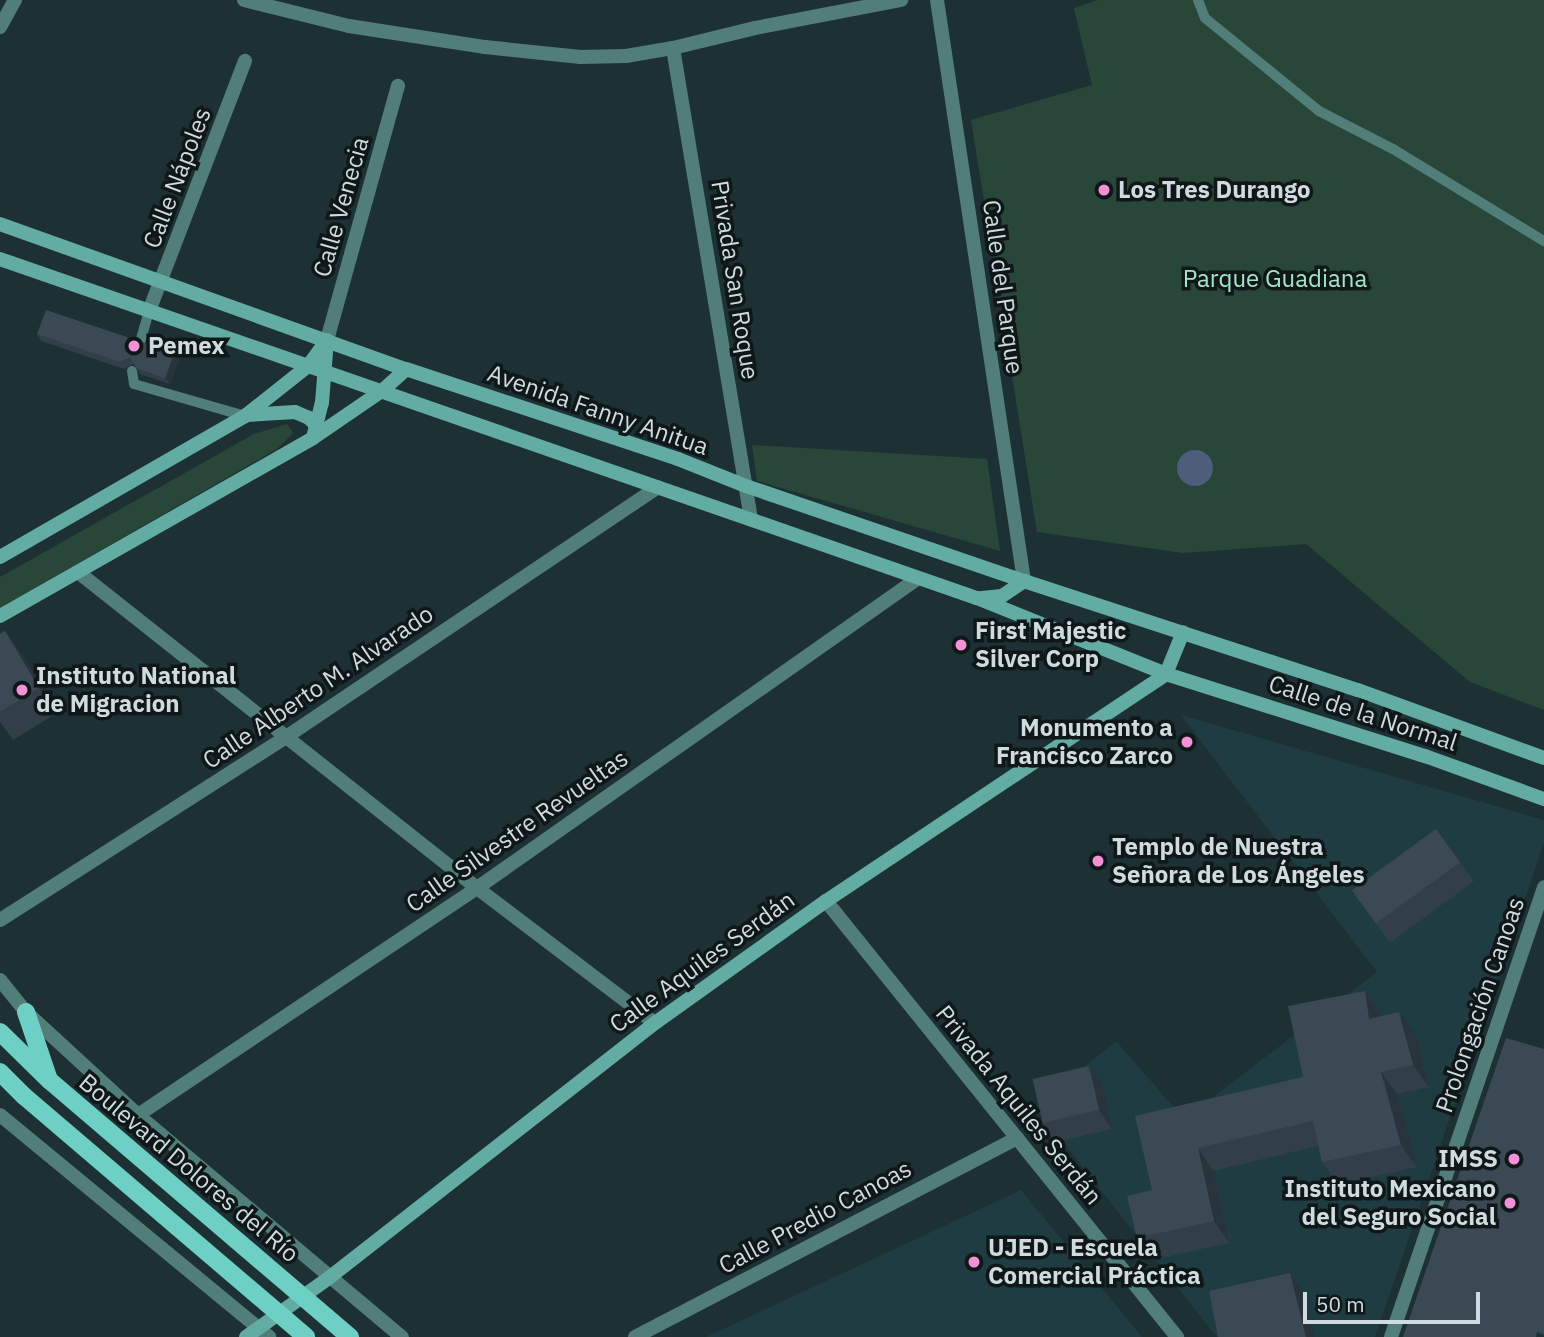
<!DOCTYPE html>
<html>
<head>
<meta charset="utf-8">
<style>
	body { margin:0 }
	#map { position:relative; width:1544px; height:1337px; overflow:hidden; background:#1d3135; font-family:"IBM Plex Sans",sans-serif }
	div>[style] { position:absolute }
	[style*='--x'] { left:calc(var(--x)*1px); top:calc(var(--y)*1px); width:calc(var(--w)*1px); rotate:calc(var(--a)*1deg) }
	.built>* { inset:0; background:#1f3c42 }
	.green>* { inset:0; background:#294738 }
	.water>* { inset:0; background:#4e5d7a }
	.round { border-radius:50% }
	.lane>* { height:10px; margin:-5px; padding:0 5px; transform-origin:5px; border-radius:5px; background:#527e79 }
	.street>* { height:14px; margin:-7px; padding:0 7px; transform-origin:7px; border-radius:7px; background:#527e79 }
	.secondary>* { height:14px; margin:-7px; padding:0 7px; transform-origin:7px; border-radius:7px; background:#63aca4 }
	.primary>* { height:18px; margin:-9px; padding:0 9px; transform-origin:9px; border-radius:9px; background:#6ed0c5 }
	.wall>* { inset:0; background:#323f48 }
	.shaded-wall>* { inset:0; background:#29333b }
	.building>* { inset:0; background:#3a4954; transform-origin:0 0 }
	.dots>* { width:19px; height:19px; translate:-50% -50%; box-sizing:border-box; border:4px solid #0f1719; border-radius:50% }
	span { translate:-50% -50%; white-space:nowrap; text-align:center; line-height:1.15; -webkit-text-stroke:7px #0f1719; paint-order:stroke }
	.street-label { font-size:24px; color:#cfdbde }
	.poi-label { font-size:24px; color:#cfdbde; font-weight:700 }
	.left { translate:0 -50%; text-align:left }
	.right { translate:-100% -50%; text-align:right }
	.park-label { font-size:24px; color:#a5e5c4 }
	.scale { position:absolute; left:1303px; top:1292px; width:177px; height:32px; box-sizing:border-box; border:4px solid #cfdbde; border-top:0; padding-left:9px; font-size:21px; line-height:24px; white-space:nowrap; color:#cfdbde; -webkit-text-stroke:5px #0f1719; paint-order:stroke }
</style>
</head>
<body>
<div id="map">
	<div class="built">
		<i style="clip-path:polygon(1181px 715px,1544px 820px,1544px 843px,1375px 1337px,1217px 1337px,1035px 1107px,1116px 1041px,1184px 1119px,1377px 972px)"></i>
		<i style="clip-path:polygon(1021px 1190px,1142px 1337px,706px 1337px)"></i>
	</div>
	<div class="green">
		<i style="clip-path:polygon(1098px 0,1544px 0,1544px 710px,1470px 682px,1306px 544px,1183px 553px,1037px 532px,971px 120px,1092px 85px,1074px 8px)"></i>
		<i style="clip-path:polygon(287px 424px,293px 433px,277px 449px,0 608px,0 577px,254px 434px)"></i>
		<i style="clip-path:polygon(752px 445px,987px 459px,1000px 551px,757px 481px)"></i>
	</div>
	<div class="water">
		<i class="round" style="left:1177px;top:450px;width:36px;height:36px"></i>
	</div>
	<div class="lane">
		<i style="--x:1198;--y:0;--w:19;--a:69"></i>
		<i style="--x:1205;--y:18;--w:147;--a:39.2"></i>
		<i style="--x:1319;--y:111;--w:83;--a:27.2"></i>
		<i style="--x:1393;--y:149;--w:177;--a:31.4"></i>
		<i style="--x:139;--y:346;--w:36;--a:-74"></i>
		<i style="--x:132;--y:371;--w:13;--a:81"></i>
		<i style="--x:134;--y:384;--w:116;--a:16.1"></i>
	</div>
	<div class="street">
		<i style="--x:244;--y:0;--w:108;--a:13.9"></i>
		<i style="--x:349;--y:26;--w:138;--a:8.8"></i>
		<i style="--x:485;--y:47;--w:96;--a:6"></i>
		<i style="--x:580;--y:57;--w:46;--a:-1.2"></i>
		<i style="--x:626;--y:56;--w:48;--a:-9.7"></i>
		<i style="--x:673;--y:48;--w:84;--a:-13.7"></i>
		<i style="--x:755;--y:28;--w:149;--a:-10.9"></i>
		<i style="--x:937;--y:0;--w:587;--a:81.48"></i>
		<i style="--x:0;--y:27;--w:31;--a:-61"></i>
		<i style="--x:673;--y:48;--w:478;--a:80.6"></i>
		<i style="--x:149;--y:311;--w:268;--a:-69"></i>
		<i style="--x:327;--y:340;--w:264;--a:-74.4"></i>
		<i style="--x:78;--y:572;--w:509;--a:38.38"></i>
		<i style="--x:477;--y:888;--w:223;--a:37.2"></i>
		<i style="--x:826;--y:901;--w:560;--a:51.16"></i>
		<i style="--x:0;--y:920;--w:340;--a:-32.6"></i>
		<i style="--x:286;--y:737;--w:448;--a:-33.9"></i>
		<i style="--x:0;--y:980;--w:41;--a:50.9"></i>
		<i style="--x:26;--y:1012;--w:152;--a:42.6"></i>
		<i style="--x:138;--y:1115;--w:345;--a:40.1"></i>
		<i style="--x:0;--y:1115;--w:349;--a:39.5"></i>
		<i style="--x:138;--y:1115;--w:408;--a:-33.8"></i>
		<i style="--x:477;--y:888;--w:538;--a:-35.08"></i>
		<i style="--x:635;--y:1337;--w:431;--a:-27.5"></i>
		<i style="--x:1391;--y:1337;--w:475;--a:-71.2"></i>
	</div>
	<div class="secondary">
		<i style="--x:0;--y:224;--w:431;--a:19.7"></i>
		<i style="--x:406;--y:369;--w:287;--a:18.3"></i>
		<i style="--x:678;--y:459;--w:73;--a:21.7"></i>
		<i style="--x:746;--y:486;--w:294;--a:18.9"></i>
		<i style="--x:1024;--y:581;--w:351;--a:18.1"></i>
		<i style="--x:1358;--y:690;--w:198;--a:20.1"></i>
		<i style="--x:0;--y:259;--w:1034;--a:19.14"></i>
		<i style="--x:977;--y:598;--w:204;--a:21.9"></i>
		<i style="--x:1166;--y:674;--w:272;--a:17.6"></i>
		<i style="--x:1425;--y:756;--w:127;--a:19.9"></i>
		<i style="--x:246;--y:415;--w:49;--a:-3.5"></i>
		<i style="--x:295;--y:412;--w:15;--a:23"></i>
		<i style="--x:309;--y:418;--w:11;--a:45"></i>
		<i style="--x:313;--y:438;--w:36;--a:-76"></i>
		<i style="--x:322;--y:403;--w:63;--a:-85.5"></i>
		<i style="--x:0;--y:557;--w:283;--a:-29.9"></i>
		<i style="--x:245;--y:416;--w:80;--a:-38.4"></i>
		<i style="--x:308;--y:366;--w:32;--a:-54"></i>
		<i style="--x:982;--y:598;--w:20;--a:-6"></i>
		<i style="--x:1002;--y:596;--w:27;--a:-34"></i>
		<i style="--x:0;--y:616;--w:360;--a:-29.6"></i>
		<i style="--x:313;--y:438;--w:85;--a:-34.4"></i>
		<i style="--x:383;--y:390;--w:31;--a:-42"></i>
		<i style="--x:246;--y:1337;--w:103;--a:-35.5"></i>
		<i style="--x:330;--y:1277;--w:412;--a:-38"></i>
		<i style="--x:655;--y:1023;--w:210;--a:-35.5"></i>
		<i style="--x:826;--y:901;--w:409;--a:-33.7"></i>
		<i style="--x:1166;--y:674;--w:45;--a:-68"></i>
	</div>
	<div class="primary">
		<i style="--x:26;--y:1012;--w:69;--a:71.3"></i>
		<i style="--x:0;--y:1032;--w:69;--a:44.4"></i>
		<i style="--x:49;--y:1080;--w:396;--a:40.5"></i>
		<i style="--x:0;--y:1072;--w:34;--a:45"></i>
		<i style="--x:24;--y:1096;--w:371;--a:40.5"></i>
	</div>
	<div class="wall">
		<i style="clip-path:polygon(37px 334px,133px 346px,174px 354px,179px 360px,170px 384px,140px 374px,134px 364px,124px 369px,41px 341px)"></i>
		<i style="clip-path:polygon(5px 631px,23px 656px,57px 713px,13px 740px,0 722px,0 634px)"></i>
		<i style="clip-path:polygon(1460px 862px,1474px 881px,1390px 943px,1352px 891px)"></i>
		<i style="clip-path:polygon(1365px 991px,1380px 1014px,1381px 1016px,1415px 1034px,1429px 1087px,1397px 1094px,1417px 1167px,1338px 1185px,1322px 1162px,1318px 1146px,1213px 1171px,1229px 1243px,1152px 1260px,1137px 1238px,1152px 1190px,1135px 1116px,1303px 1077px)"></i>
		<i style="clip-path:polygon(1102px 1084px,1112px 1129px,1055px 1142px,1042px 1123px)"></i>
	</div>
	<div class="shaded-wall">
		<i style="clip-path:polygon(174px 354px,179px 360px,170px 384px,165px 378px)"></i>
		<i style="clip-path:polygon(5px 631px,23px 656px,57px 713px,39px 688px)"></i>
		<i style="clip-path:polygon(1365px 991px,1380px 1014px,1384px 1042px,1369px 1019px)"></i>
		<i style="clip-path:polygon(1399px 1012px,1415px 1034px,1429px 1087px,1413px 1065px)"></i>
		<i style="clip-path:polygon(1089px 1066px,1102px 1084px,1112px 1129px,1099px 1110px)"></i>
		<i style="clip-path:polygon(1381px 1072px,1397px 1094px,1417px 1167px,1401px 1145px)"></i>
		<i style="clip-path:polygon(1198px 1148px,1213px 1171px,1229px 1243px,1214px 1221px)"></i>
		<i style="clip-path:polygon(1290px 1273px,1303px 1292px,1314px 1337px,1306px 1337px)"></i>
	</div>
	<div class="building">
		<i style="clip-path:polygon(46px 310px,127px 337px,132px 347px,142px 342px,174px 354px,165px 378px,136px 368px,130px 357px,120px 362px,37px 334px)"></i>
		<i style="clip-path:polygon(5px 631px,39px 688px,0 712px,0 634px)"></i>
		<i style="left:1436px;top:829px;width:41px;height:104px;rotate:54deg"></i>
		<i style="clip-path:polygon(1365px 991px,1369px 1019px,1399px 1012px,1413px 1065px,1381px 1072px,1401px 1145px,1322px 1162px,1313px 1121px,1198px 1148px,1214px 1221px,1137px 1238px,1127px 1196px,1152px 1190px,1135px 1116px,1303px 1077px,1288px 1006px)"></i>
		<i style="clip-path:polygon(1506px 1038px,1544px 1049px,1544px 1335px,1537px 1332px,1536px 1337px,1403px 1337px)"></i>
		<i style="left:1089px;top:1066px;width:45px;height:58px;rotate:77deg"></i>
		<i style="clip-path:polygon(1290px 1273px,1306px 1337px,1218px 1337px,1209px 1291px)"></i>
	</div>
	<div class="dots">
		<i style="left:1104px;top:190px;background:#f391d6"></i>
		<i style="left:134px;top:346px;background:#f391d6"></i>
		<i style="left:961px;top:645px;background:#f391d6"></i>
		<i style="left:22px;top:690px;background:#f391d6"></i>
		<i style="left:1187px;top:742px;background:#f391d6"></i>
		<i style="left:1098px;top:861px;background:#f391d6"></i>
		<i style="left:1514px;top:1159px;background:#f391d6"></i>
		<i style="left:1510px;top:1203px;background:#f391d6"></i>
		<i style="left:974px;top:1262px;background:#f391d6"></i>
	</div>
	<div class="street-label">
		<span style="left:177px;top:178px;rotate:-69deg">Calle Nápoles</span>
		<span style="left:341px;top:207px;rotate:-74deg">Calle Venecia</span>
		<span style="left:735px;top:280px;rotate:81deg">Privada San Roque</span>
		<span style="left:1003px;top:287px;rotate:82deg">Calle del Parque</span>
		<span style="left:598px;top:410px;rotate:19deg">Avenida Fanny Anitua</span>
		<span style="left:318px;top:687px;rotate:-34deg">Calle Alberto M. Alvarado</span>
		<span style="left:1363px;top:713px;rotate:18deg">Calle de la Normal</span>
		<span style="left:517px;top:831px;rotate:-35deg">Calle Silvestre Revueltas</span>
		<span style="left:702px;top:962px;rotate:-36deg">Calle Aquiles Serdán</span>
		<span style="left:1480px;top:1005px;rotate:-71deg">Prolongación Canoas</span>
		<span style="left:1019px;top:1105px;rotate:51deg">Privada Aquiles Serdán</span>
		<span style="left:189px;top:1168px;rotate:40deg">Boulevard Dolores del Río</span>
		<span style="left:815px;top:1217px;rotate:-28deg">Calle Predio Canoas</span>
	</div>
	<div class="poi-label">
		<span class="left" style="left:1118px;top:190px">Los Tres Durango</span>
		<span class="left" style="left:148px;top:346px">Pemex</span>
		<span class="left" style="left:975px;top:645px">First Majestic<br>Silver Corp</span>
		<span class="left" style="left:36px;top:690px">Instituto National<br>de Migracion</span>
		<span class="right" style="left:1173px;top:742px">Monumento a<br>Francisco Zarco</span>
		<span class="left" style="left:1112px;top:861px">Templo de Nuestra<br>Señora de Los Ángeles</span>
		<span class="right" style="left:1498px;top:1159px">IMSS</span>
		<span class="right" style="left:1496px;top:1203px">Instituto Mexicano<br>del Seguro Social</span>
		<span class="left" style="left:988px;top:1262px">UJED - Escuela<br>Comercial Práctica</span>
	</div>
	<div class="park-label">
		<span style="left:1275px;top:279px">Parque Guadiana</span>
	</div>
	<div class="scale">50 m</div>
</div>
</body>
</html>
